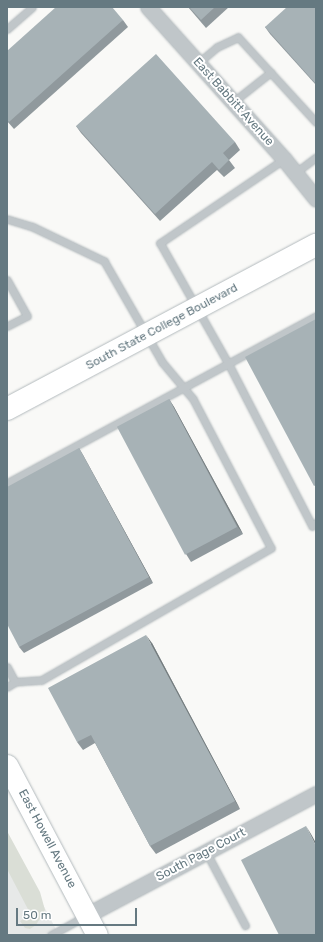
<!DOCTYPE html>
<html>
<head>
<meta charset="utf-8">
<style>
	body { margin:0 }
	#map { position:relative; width:323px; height:942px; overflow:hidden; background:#f9f9f7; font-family:Rubik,sans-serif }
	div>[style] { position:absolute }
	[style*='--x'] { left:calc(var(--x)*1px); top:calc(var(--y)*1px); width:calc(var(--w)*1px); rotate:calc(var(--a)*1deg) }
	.built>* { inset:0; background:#e7e9e8 }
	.green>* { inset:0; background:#daded6 }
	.roads { filter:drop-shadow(0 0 1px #b3babd) drop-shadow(0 0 1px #b3babd) }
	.lane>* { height:7px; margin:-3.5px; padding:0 3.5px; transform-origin:3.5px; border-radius:3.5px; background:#c0c6c9 }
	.street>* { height:15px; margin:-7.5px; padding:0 7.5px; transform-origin:7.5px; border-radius:7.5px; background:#c0c6c9 }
	.secondary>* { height:21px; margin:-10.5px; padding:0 10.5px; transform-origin:10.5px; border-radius:10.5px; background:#fff }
	.primary>* { height:22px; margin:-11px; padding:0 11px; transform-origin:11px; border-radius:11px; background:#fff }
	.wall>* { inset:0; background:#90999d }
	.shaded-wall>* { inset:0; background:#757d7f }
	.building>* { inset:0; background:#a7b2b6; transform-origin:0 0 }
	span { translate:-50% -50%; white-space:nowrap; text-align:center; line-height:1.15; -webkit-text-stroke:4px #fff; paint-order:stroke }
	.street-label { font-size:12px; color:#657981 }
	.frame { position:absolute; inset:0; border:8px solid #657981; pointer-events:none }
	.scale { position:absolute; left:16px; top:908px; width:121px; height:18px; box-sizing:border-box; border:2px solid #657981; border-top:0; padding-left:5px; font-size:12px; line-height:14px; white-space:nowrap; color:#657981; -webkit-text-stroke:3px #fff; paint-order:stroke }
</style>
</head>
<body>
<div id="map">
	<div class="built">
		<i style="clip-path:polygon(7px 838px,41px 901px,59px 935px,7px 935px)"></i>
	</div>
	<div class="green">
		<i style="clip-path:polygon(7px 831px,40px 892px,45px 910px,36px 925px,30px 929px,25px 928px,20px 921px,31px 915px,7px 869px)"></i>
	</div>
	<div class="roads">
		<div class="lane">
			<i style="--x:7;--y:29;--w:33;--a:-41"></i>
			<i style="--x:198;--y:63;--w:25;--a:-40"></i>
			<i style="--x:217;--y:47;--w:23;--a:-25"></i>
			<i style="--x:238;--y:37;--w:115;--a:47.5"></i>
			<i style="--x:233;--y:102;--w:48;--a:-38.3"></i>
			<i style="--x:284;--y:159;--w:150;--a:145.9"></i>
			<i style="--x:160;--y:243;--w:138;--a:60.5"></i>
			<i style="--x:228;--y:363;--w:183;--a:62.7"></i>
			<i style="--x:312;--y:526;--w:5;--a:-37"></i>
			<i style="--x:295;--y:173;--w:26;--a:-37"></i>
			<i style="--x:7;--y:219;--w:27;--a:17"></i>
			<i style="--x:33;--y:227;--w:79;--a:25.6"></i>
			<i style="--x:104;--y:261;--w:116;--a:60.1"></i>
			<i style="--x:162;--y:362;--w:48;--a:50"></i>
			<i style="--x:193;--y:399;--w:168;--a:62.4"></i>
			<i style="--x:271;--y:548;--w:265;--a:150.1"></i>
			<i style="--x:41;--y:680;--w:26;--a:176"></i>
			<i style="--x:7;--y:280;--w:41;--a:60.9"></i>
			<i style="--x:27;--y:316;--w:22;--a:153"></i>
			<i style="--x:7;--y:483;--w:351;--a:-28.4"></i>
			<i style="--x:7;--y:667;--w:17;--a:62"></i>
			<i style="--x:15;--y:682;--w:9;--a:148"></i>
			<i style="--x:206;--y:852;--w:83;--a:61.9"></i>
			<i style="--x:51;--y:935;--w:39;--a:-29"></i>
		</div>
		<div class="street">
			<i style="--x:148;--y:7;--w:204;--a:48.2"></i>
			<i style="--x:284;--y:159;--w:51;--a:51.3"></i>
			<i style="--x:87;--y:915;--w:259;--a:-27.9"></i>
		</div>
		<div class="secondary">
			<i style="--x:7;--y:765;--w:192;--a:62.1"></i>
		</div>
		<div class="primary">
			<i style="--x:7;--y:409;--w:350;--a:-28"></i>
		</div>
	</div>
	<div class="wall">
		<i style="clip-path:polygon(188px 7px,229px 7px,206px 28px)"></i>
		<i style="clip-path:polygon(316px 7px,316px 85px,270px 34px,265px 27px)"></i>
		<i style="clip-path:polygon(123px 20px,128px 27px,14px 129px,7px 121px,7px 51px)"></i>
		<i style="clip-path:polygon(76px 126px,235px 142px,240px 150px,229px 160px,235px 168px,224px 177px,217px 170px,160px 221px,81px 133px)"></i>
		<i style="clip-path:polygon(169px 399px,174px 407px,243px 534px,191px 562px,186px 554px)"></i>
		<i style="clip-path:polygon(79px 448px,83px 455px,153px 583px,24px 653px,19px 647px)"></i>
		<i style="clip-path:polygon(152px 643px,240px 809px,156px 854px,150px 846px,95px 743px,83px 750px,77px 742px)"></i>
	</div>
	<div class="shaded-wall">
		<i style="clip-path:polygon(169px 399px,174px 407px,243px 534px,238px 527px)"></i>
		<i style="clip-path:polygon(79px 448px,83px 455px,153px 583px,149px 577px)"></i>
		<i style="clip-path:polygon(146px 635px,152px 643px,240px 809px,235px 801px)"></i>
		<i style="clip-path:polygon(306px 826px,311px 834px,316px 843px,316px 846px)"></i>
	</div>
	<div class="building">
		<i style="clip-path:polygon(56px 7px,112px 7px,123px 20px,9px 122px,7px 120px,7px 51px)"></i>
		<i style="clip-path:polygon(189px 7px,215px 7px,201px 20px)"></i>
		<i style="clip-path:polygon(287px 7px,316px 7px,316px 84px,265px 27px)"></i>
		<i style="clip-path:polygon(156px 54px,235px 142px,223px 153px,229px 160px,219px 170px,212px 162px,155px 214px,76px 126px)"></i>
		<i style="clip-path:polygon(316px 319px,316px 485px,314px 486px,245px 357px)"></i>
		<i style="left:169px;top:399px;width:145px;height:59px;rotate:62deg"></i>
		<i style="clip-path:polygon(79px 448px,149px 577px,19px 647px,7px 624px,7px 487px)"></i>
		<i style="clip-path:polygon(146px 635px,235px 801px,150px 846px,91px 735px,77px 742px,48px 688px)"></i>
		<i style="clip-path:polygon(306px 826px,316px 846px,316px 935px,279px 935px,241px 860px)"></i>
	</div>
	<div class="street-label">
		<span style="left:233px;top:102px;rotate:48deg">East Babbitt Avenue</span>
		<span style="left:162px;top:327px;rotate:-28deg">South State College Boulevard</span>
		<span style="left:47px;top:839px;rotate:62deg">East Howell Avenue</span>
		<span style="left:201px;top:855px;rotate:-28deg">South Page Court</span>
	</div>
	<div class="frame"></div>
	<div class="scale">50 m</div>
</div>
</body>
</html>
